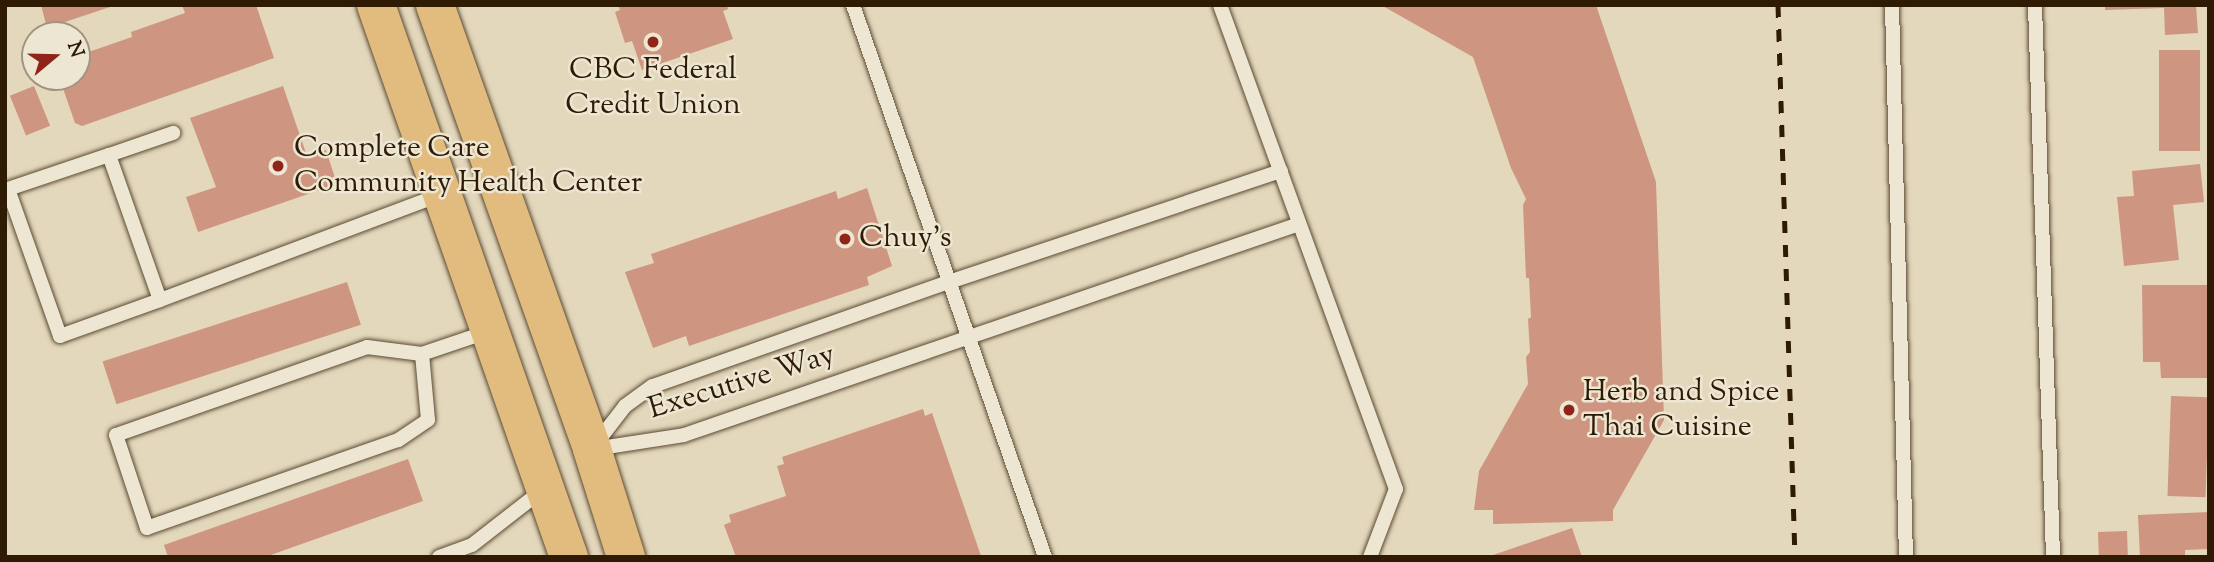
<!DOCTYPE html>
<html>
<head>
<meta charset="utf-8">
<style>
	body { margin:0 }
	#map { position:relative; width:2214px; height:562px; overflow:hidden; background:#e3d8bc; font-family:"Sorts Mill Goudy",serif }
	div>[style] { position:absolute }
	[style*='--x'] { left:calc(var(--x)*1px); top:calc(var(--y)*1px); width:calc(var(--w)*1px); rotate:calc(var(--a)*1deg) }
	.building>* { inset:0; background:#ce9580; transform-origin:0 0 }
	.roads { filter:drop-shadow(0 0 2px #5c4a32) drop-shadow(0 0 2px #5c4a32) }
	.lane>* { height:14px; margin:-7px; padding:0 7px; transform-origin:7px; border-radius:7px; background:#ede6d3 }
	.primary>* { height:38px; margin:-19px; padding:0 19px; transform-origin:19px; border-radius:19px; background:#e2bc7e }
	.rail>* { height:5px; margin-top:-2.5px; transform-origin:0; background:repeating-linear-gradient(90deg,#2f1b04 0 12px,transparent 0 24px) }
	.dots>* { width:19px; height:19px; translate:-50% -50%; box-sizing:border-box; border:4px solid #ede6d3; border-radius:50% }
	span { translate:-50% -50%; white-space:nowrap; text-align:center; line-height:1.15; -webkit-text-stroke:5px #ede6d3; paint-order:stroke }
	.poi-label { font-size:30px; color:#2f1b04 }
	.left { translate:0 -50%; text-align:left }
	.street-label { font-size:30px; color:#2f1b04 }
	.frame { position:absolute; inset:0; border:7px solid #2f1b04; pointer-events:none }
	.north { position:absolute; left:21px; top:21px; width:70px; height:70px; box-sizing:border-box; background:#ede6d3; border:2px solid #a19580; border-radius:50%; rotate:71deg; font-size:19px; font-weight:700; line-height:28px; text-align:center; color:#2f1b04 }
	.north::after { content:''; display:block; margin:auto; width:24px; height:32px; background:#8f2418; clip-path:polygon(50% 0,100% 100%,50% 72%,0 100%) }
</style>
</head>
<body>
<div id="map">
	<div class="building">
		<i style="clip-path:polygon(41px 5px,113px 5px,113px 6px,47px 28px)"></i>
		<i style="clip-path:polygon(182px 5px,256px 5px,274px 58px,82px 126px,75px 123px,59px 77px,77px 77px,77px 67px,80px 66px,77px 56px,132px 37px,131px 32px,185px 13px)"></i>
		<i style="clip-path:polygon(618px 5px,727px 5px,728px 9px,723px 11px,733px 39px,642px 70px,632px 41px,625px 43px,615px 12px,620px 10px)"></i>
		<i style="clip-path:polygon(1381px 5px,1596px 5px,1656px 182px,1664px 420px,1613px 510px,1613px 521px,1493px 524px,1493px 510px,1474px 510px,1479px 471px,1528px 384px,1526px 357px,1530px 352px,1528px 319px,1531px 317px,1529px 278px,1526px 278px,1523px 205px,1526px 199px,1511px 168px,1473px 57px)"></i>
		<i style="clip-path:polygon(2105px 5px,2196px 5px,2198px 33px,2165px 35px,2164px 8px,2105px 10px)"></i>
		<i style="left:2159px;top:50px;width:41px;height:101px"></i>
		<i style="left:34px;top:86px;width:43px;height:26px;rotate:68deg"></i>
		<i style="clip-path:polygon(283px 86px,307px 156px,326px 150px,337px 184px,198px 232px,186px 197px,216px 187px,190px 118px)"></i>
		<i style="clip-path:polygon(2200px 164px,2204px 202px,2173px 205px,2179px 260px,2124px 266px,2117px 197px,2134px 196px,2132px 171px)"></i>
		<i style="clip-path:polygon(867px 188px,892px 266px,867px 277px,869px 285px,689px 346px,686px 336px,653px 348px,625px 272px,654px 263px,651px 254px,836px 191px,838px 199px)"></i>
		<i style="left:347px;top:282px;width:45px;height:257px;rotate:72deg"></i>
		<i style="clip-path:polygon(2142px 285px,2209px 285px,2209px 378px,2161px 378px,2160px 362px,2143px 362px)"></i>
		<i style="left:2171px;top:396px;width:38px;height:100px;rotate:2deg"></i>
		<i style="clip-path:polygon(923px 409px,925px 416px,932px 413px,981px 556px,736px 557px,724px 525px,731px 522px,729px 515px,786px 496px,777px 466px,784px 464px,782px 457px)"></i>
		<i style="clip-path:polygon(408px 459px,423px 501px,265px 557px,168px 557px,164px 545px)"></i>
		<i style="clip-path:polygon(2209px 512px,2209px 549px,2185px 550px,2185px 557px,2140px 557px,2138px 515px)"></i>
		<i style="clip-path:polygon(1572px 528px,1582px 557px,1491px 557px,1490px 556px)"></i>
		<i style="left:2127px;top:531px;width:26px;height:29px;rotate:88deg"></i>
	</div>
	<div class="roads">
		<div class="lane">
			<i style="--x:853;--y:5;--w:584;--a:70.82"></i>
			<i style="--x:1220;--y:5;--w:515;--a:70.02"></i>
			<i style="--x:1396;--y:489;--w:73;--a:110.9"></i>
			<i style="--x:1892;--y:5;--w:552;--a:88.55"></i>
			<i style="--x:2035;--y:5;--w:552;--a:88.13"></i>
			<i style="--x:109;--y:155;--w:68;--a:-19"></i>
			<i style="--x:160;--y:300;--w:154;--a:-109.4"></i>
			<i style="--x:109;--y:155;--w:107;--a:161.4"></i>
			<i style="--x:8;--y:189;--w:156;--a:70.5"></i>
			<i style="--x:60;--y:336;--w:106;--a:-19.8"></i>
			<i style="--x:160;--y:300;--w:298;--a:-20.6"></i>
			<i style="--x:422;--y:354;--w:66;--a:84.8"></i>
			<i style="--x:428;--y:420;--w:36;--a:146"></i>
			<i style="--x:398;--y:440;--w:266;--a:160.7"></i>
			<i style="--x:147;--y:528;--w:98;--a:-108.4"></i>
			<i style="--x:116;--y:435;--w:266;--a:-19.3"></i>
			<i style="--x:367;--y:347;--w:55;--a:7.3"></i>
			<i style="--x:422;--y:354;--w:72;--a:-18.7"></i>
			<i style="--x:595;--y:445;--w:49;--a:-52.4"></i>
			<i style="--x:625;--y:406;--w:34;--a:-36"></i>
			<i style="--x:653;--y:386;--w:314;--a:-19.4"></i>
			<i style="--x:949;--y:282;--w:350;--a:-18.5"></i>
			<i style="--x:594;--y:449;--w:91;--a:-8.8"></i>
			<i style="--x:684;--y:435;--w:650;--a:-18.94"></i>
			<i style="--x:439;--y:557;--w:35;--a:-20"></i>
			<i style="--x:472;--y:545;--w:91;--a:-37.9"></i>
		</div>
		<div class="primary">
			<i style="--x:376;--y:5;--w:585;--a:70.73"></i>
			<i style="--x:435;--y:5;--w:471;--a:70.5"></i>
			<i style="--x:592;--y:449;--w:113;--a:72.5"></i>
		</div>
	</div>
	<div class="rail">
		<i style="--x:1778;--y:5;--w:552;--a:88.24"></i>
	</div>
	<div class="dots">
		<i style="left:653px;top:42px;background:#8f2418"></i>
		<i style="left:278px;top:166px;background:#8f2418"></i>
		<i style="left:845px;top:239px;background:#8f2418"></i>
		<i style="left:1569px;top:410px;background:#8f2418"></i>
	</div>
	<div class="poi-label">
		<span style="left:653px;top:88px">CBC Federal<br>Credit Union</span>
		<span class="left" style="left:294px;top:166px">Complete Care<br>Community Health Center</span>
		<span class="left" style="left:859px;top:239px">Chuy's</span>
		<span class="left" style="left:1583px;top:410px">Herb and Spice<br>Thai Cuisine</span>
	</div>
	<div class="street-label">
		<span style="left:742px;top:383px;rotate:-17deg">Executive Way</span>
	</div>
	<div class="frame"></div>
	<div class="north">N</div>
</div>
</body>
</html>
